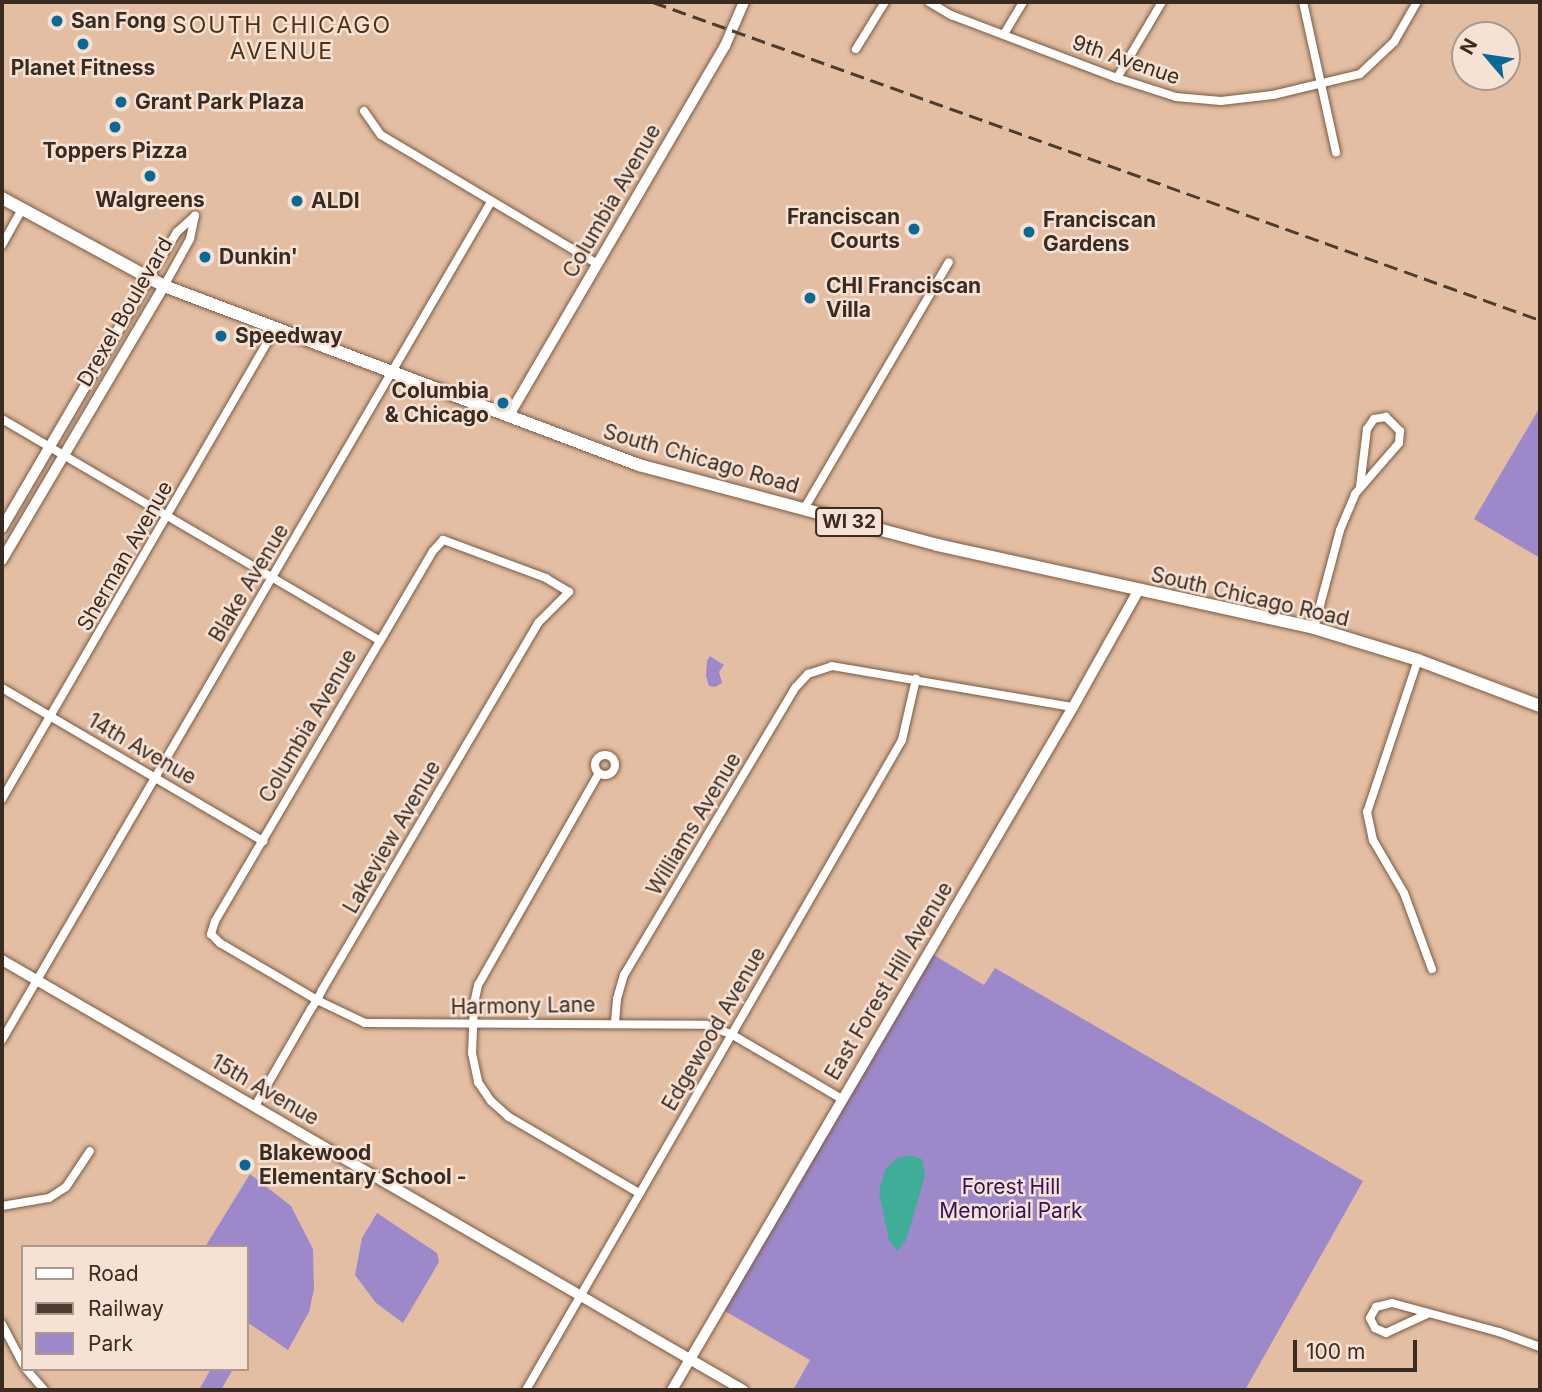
<!DOCTYPE html>
<html>
<head>
<meta charset="utf-8">
<style>
	body { margin:0 }
	#map { position:relative; width:1542px; height:1392px; overflow:hidden; background:#e3bea2; font-family:Inter,sans-serif }
	div>[style] { position:absolute }
	[style*='--x'] { left:calc(var(--x)*1px); top:calc(var(--y)*1px); width:calc(var(--w)*1px); rotate:calc(var(--a)*1deg) }
	.green>* { inset:0; background:#9d89ca }
	.water>* { inset:0; background:#3fad98 }
	.roads { filter:drop-shadow(0 0 2px #7a5a41) drop-shadow(0 0 2px #7a5a41) }
	.street>* { height:8px; margin:-4px; padding:0 4px; transform-origin:4px; border-radius:4px; background:#fff }
	.street>.ring { margin:-4px; padding:0; box-sizing:content-box; background:none; border:8px solid #fff; border-radius:50% }
	.secondary>* { height:10px; margin:-5px; padding:0 5px; transform-origin:5px; border-radius:5px; background:#fff }
	.primary>* { height:12px; margin:-6px; padding:0 6px; transform-origin:6px; border-radius:6px; background:#fff }
	.rail>* { height:2.5px; margin-top:-1.25px; transform-origin:0; background:repeating-linear-gradient(90deg,#4d3d30 0 14px,transparent 0 21px) }
	.dots>* { width:19px; height:19px; translate:-50% -50%; box-sizing:border-box; border:4px solid #f6e2d4; border-radius:50% }
	span { translate:-50% -50%; white-space:nowrap; text-align:center; line-height:1.15; -webkit-text-stroke:5px #f6e2d4; paint-order:stroke }
	.shield-label span { padding:2px 5px; background:#f6e2d4; border:2px solid; border-radius:5px; -webkit-text-stroke-width:0 }
	.shield-label { font-size:19px; color:#392b20; font-weight:700 }
	.poi-label { font-size:21px; color:#392b20; font-weight:700 }
	.left { translate:0 -50%; text-align:left }
	.right { translate:-100% -50%; text-align:right }
	.street-label { font-size:21px; color:#392b20 }
	.park-label { font-size:21px; color:#34115f }
	.neighbourhood-label { font-size:23px; color:#4e3018; letter-spacing:2px }
	.frame { position:absolute; inset:0; border:4px solid #392b20; pointer-events:none }
	.legend { position:absolute; left:21px; top:1245px; width:228px; height:126px; box-sizing:border-box; background:#f6e2d4; border:2px solid #aa998c; margin:0; padding:9px 12px; list-style:none; font-size:21px; color:#392b20 }
	.legend li { display:flex; align-items:center; gap:14px; height:35px }
	.legend b { width:35px; border:2px solid #aa998c }
	.north { position:absolute; left:1451px; top:21px; width:70px; height:70px; box-sizing:border-box; background:#f6e2d4; border:2px solid #aa998c; border-radius:50%; rotate:299deg; font-size:19px; font-weight:700; line-height:28px; text-align:center; color:#392b20 }
	.north::after { content:''; display:block; margin:auto; width:24px; height:32px; background:#086998; clip-path:polygon(50% 0,100% 100%,50% 72%,0 100%) }
	.scale { position:absolute; left:1293px; top:1340px; width:124px; height:32px; box-sizing:border-box; border:4px solid #392b20; border-top:0; padding-left:9px; font-size:21px; line-height:24px; white-space:nowrap; color:#392b20; -webkit-text-stroke:5px #f6e2d4; paint-order:stroke }
</style>
</head>
<body>
<div id="map">
	<div class="green">
		<i style="clip-path:polygon(1540px 407px,1540px 558px,1474px 519px)"></i>
		<i style="clip-path:polygon(710px 656px,724px 665px,719px 672px,722px 683px,715px 687px,709px 686px,706px 676px,707px 661px)"></i>
		<i style="clip-path:polygon(932px 954px,984px 985px,995px 968px,1363px 1181px,1245px 1390px,793px 1390px,810px 1360px,723px 1310px)"></i>
		<i style="clip-path:polygon(250px 1174px,291px 1206px,313px 1249px,314px 1289px,309px 1312px,288px 1350px,247px 1322px,247px 1247px,205px 1247px)"></i>
		<i style="clip-path:polygon(377px 1213px,437px 1253px,439px 1262px,403px 1323px,376px 1303px,355px 1275px,362px 1238px)"></i>
		<i style="clip-path:polygon(211px 1369px,233px 1369px,221px 1390px,200px 1388px)"></i>
	</div>
	<div class="water">
		<i style="clip-path:polygon(910px 1155px,922px 1159px,925px 1175px,910px 1228px,905px 1242px,897px 1251px,889px 1241px,879px 1192px,885px 1170px,897px 1158px)"></i>
	</div>
	<div class="roads">
		<div class="street">
			<i style="--x:929;--y:2;--w:26;--a:31"></i>
			<i style="--x:951;--y:15;--w:178;--a:20.8"></i>
			<i style="--x:1117;--y:78;--w:62;--a:17.9"></i>
			<i style="--x:1176;--y:97;--w:45;--a:5.1"></i>
			<i style="--x:1221;--y:101;--w:52;--a:-6.6"></i>
			<i style="--x:1273;--y:95;--w:89;--a:-13.6"></i>
			<i style="--x:1360;--y:74;--w:47;--a:-43.3"></i>
			<i style="--x:1394;--y:42;--w:46;--a:-60.1"></i>
			<i style="--x:1303;--y:2;--w:154;--a:77.6"></i>
			<i style="--x:1004;--y:34;--w:37;--a:-59"></i>
			<i style="--x:856;--y:49;--w:55;--a:-58.3"></i>
			<i style="--x:1117;--y:78;--w:88;--a:-59.4"></i>
			<i style="--x:364;--y:111;--w:29;--a:55"></i>
			<i style="--x:381;--y:135;--w:252;--a:30.8"></i>
			<i style="--x:2;--y:245;--w:41;--a:-60.9"></i>
			<i style="--x:148;--y:279;--w:55;--a:-58.3"></i>
			<i style="--x:177;--y:232;--w:24;--a:-42"></i>
			<i style="--x:164;--y:286;--w:54;--a:-61"></i>
			<i style="--x:190;--y:239;--w:24;--a:-78"></i>
			<i style="--x:2;--y:419;--w:438;--a:30.4"></i>
			<i style="--x:804;--y:509;--w:286;--a:-59.6"></i>
			<i style="--x:1314;--y:628;--w:101;--a:-75.1"></i>
			<i style="--x:1340;--y:530;--w:39;--a:-67"></i>
			<i style="--x:1355;--y:494;--w:67;--a:-49.2"></i>
			<i style="--x:1399;--y:443;--w:12;--a:-85"></i>
			<i style="--x:1400;--y:431;--w:20;--a:-135"></i>
			<i style="--x:1386;--y:417;--w:12;--a:171"></i>
			<i style="--x:1374;--y:419;--w:12;--a:125"></i>
			<i style="--x:1367;--y:429;--w:58;--a:96.9"></i>
			<i style="--x:1418;--y:660;--w:160;--a:108.5"></i>
			<i style="--x:1367;--y:812;--w:29;--a:78"></i>
			<i style="--x:1373;--y:840;--w:61;--a:59.7"></i>
			<i style="--x:1404;--y:893;--w:81;--a:69.8"></i>
			<i style="--x:2;--y:688;--w:303;--a:30.4"></i>
			<i class="ring" style="left:595px;top:755px;width:12px;height:12px"></i>
			<i style="--x:599;--y:773;--w:244;--a:119.7"></i>
			<i style="--x:478;--y:985;--w:19;--a:102"></i>
			<i style="--x:474;--y:1004;--w:49;--a:92.3"></i>
			<i style="--x:472;--y:1053;--w:30;--a:78"></i>
			<i style="--x:478;--y:1082;--w:23;--a:56"></i>
			<i style="--x:491;--y:1101;--w:24;--a:42"></i>
			<i style="--x:509;--y:1117;--w:151;--a:30.3"></i>
			<i style="--x:2;--y:799;--w:544;--a:-59.85"></i>
			<i style="--x:615;--y:1022;--w:23;--a:-85"></i>
			<i style="--x:617;--y:999;--w:25;--a:-74"></i>
			<i style="--x:624;--y:975;--w:335;--a:-59.2"></i>
			<i style="--x:796;--y:687;--w:18;--a:-47"></i>
			<i style="--x:808;--y:674;--w:25;--a:-18"></i>
			<i style="--x:832;--y:666;--w:244;--a:9.7"></i>
			<i style="--x:2;--y:1040;--w:970;--a:-59.74"></i>
			<i style="--x:255;--y:1106;--w:112;--a:-60"></i>
			<i style="--x:311;--y:1009;--w:11;--a:-56"></i>
			<i style="--x:317;--y:1000;--w:11;--a:-63"></i>
			<i style="--x:322;--y:990;--w:426;--a:-59.5"></i>
			<i style="--x:538;--y:623;--w:44;--a:-45"></i>
			<i style="--x:569;--y:592;--w:27;--a:-149"></i>
			<i style="--x:546;--y:578;--w:110;--a:-159.7"></i>
			<i style="--x:443;--y:540;--w:15;--a:132"></i>
			<i style="--x:433;--y:551;--w:104;--a:120.5"></i>
			<i style="--x:380;--y:641;--w:325;--a:120.5"></i>
			<i style="--x:215;--y:921;--w:14;--a:107"></i>
			<i style="--x:211;--y:934;--w:13;--a:45"></i>
			<i style="--x:220;--y:943;--w:113;--a:30.4"></i>
			<i style="--x:317;--y:1000;--w:53;--a:25.6"></i>
			<i style="--x:365;--y:1023;--w:341;--a:0.3"></i>
			<i style="--x:706;--y:1025;--w:27;--a:20"></i>
			<i style="--x:731;--y:1034;--w:129;--a:30.4"></i>
			<i style="--x:2;--y:1206;--w:48;--a:-9.7"></i>
			<i style="--x:49;--y:1198;--w:20;--a:-33"></i>
			<i style="--x:66;--y:1187;--w:43;--a:-56.3"></i>
			<i style="--x:1427;--y:1314;--w:45;--a:155.1"></i>
			<i style="--x:1386;--y:1333;--w:12;--a:-156"></i>
			<i style="--x:1375;--y:1328;--w:11;--a:-117"></i>
			<i style="--x:1370;--y:1318;--w:13;--a:-61"></i>
			<i style="--x:1376;--y:1307;--w:16;--a:-14"></i>
			<i style="--x:1392;--y:1303;--w:111;--a:15.2"></i>
			<i style="--x:1499;--y:1332;--w:44;--a:20.1"></i>
			<i style="--x:2;--y:1324;--w:45;--a:62.3"></i>
			<i style="--x:26;--y:1369;--w:28;--a:49"></i>
			<i style="--x:526;--y:1390;--w:751;--a:-59.95"></i>
			<i style="--x:902;--y:740;--w:63;--a:-77.1"></i>
		</div>
		<div class="secondary">
			<i style="--x:508;--y:417;--w:430;--a:-59.7"></i>
			<i style="--x:725;--y:46;--w:48;--a:-66.6"></i>
			<i style="--x:2;--y:528;--w:289;--a:-59.6"></i>
			<i style="--x:2;--y:560;--w:318;--a:-59.4"></i>
			<i style="--x:2;--y:960;--w:857;--a:30.13"></i>
			<i style="--x:672;--y:1390;--w:792;--a:-59.58"></i>
			<i style="--x:1073;--y:707;--w:133;--a:-60.7"></i>
		</div>
		<div class="primary">
			<i style="--x:2;--y:198;--w:184;--a:28.5"></i>
			<i style="--x:164;--y:286;--w:508;--a:20.65"></i>
			<i style="--x:639;--y:465;--w:309;--a:15"></i>
			<i style="--x:937;--y:545;--w:386;--a:12.4"></i>
			<i style="--x:1314;--y:628;--w:109;--a:17.1"></i>
			<i style="--x:1418;--y:660;--w:130;--a:20.7"></i>
		</div>
	</div>
	<div class="rail">
		<i style="--x:653;--y:2;--w:942;--a:19.72"></i>
	</div>
	<div class="dots">
		<i style="left:57px;top:21px;background:#086998"></i>
		<i style="left:83px;top:44px;background:#086998"></i>
		<i style="left:121px;top:102px;background:#086998"></i>
		<i style="left:115px;top:127px;background:#086998"></i>
		<i style="left:150px;top:176px;background:#086998"></i>
		<i style="left:297px;top:201px;background:#086998"></i>
		<i style="left:914px;top:229px;background:#086998"></i>
		<i style="left:1029px;top:232px;background:#086998"></i>
		<i style="left:205px;top:257px;background:#086998"></i>
		<i style="left:810px;top:298px;background:#086998"></i>
		<i style="left:221px;top:336px;background:#086998"></i>
		<i style="left:503px;top:403px;background:#086998"></i>
		<i style="left:245px;top:1165px;background:#086998"></i>
	</div>
	<div class="shield-label">
		<span style="left:849px;top:522px">WI 32</span>
	</div>
	<div class="poi-label">
		<span class="left" style="left:71px;top:21px">San Fong</span>
		<span style="left:83px;top:68px">Planet Fitness</span>
		<span class="left" style="left:135px;top:102px">Grant Park Plaza</span>
		<span style="left:115px;top:151px">Toppers Pizza</span>
		<span style="left:150px;top:200px">Walgreens</span>
		<span class="left" style="left:311px;top:201px">ALDI</span>
		<span class="right" style="left:900px;top:229px">Franciscan<br>Courts</span>
		<span class="left" style="left:1043px;top:232px">Franciscan<br>Gardens</span>
		<span class="left" style="left:219px;top:257px">Dunkin'</span>
		<span class="left" style="left:826px;top:298px">CHI Franciscan<br>Villa</span>
		<span class="left" style="left:235px;top:336px">Speedway</span>
		<span class="right" style="left:489px;top:403px">Columbia<br>&amp; Chicago</span>
		<span class="left" style="left:259px;top:1165px">Blakewood<br>Elementary School -</span>
	</div>
	<div class="street-label">
		<span style="left:1126px;top:60px;rotate:19deg">9th Avenue</span>
		<span style="left:612px;top:201px;rotate:-60deg">Columbia Avenue</span>
		<span style="left:125px;top:312px;rotate:-60deg">Drexel Boulevard</span>
		<span style="left:701px;top:459px;rotate:16deg">South Chicago Road</span>
		<span style="left:125px;top:556px;rotate:-60deg">Sherman Avenue</span>
		<span style="left:249px;top:583px;rotate:-59deg">Blake Avenue</span>
		<span style="left:1250px;top:597px;rotate:13deg">South Chicago Road</span>
		<span style="left:308px;top:726px;rotate:-60deg">Columbia Avenue</span>
		<span style="left:142px;top:749px;rotate:30deg">14th Avenue</span>
		<span style="left:694px;top:824px;rotate:-59deg">Williams Avenue</span>
		<span style="left:392px;top:837px;rotate:-60deg">Lakeview Avenue</span>
		<span style="left:889px;top:981px;rotate:-59deg">East Forest Hill Avenue</span>
		<span style="left:523px;top:1006px;rotate:-1deg">Harmony Lane</span>
		<span style="left:714px;top:1029px;rotate:-60deg">Edgewood Avenue</span>
		<span style="left:265px;top:1090px;rotate:30deg">15th Avenue</span>
	</div>
	<div class="park-label">
		<span style="left:1011px;top:1199px">Forest Hill<br>Memorial Park</span>
	</div>
	<div class="neighbourhood-label">
		<span style="left:282px;top:38px">SOUTH CHICAGO<br>AVENUE</span>
	</div>
	<div class="frame"></div>
	<ul class="legend">
	<li><b style="height:9px;background:#fff"></b>Road</li>
	<li><b style="height:9px;background:#4d3d30"></b>Railway</li>
	<li><b style="height:19px;background:#9d89ca"></b>Park</li>
	</ul>
	<div class="north">N</div>
	<div class="scale">100 m</div>
</div>
</body>
</html>
